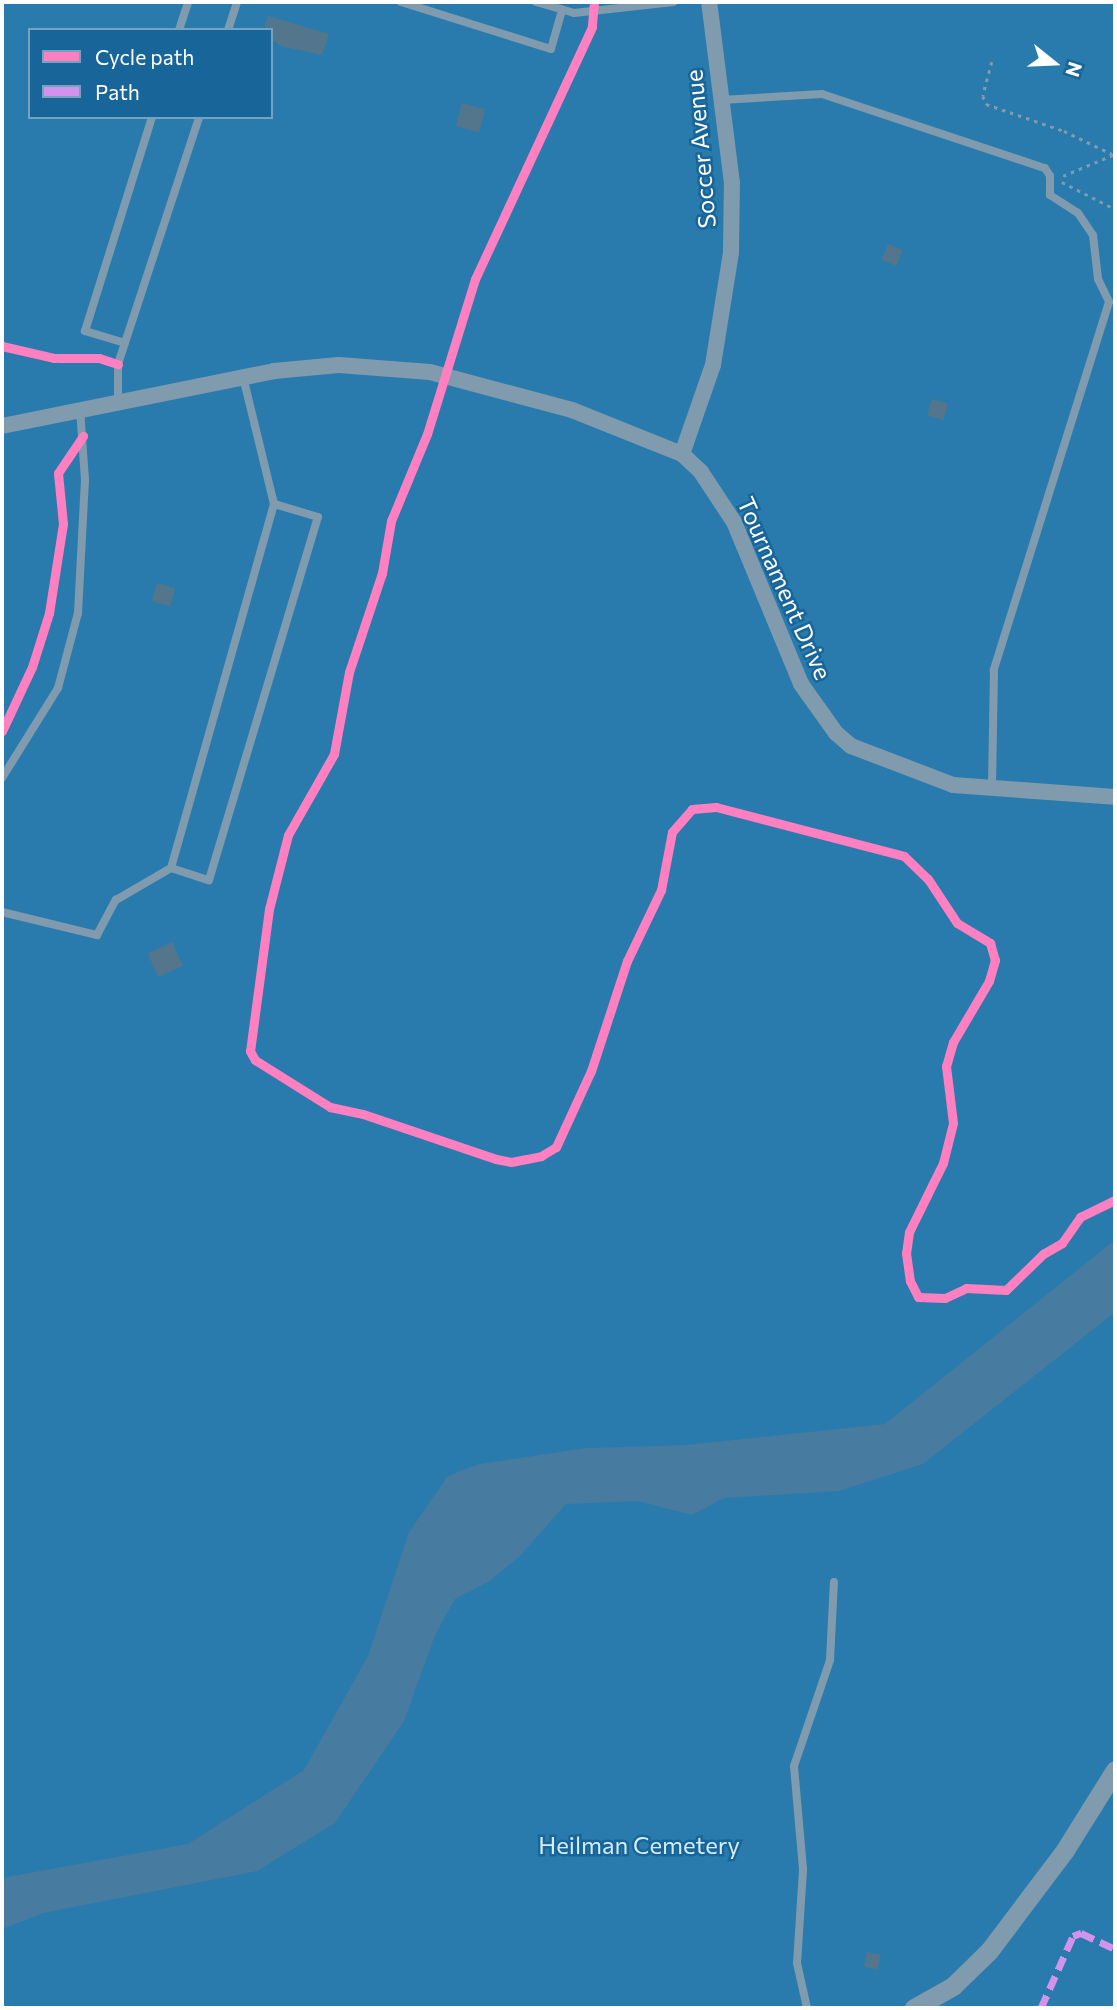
<!DOCTYPE html>
<html>
<head>
<meta charset="utf-8">
<style>
	body { margin:0 }
	#map { position:relative; width:1117px; height:2010px; overflow:hidden; background:#355f7c; font-family:Commissioner,sans-serif }
	div>[style] { position:absolute }
	[style*='--x'] { left:calc(var(--x)*1px); top:calc(var(--y)*1px); width:calc(var(--w)*1px); rotate:calc(var(--a)*1deg) }
	.green>* { inset:0; background:#2a7bad }
	.water>* { inset:0; background:#477b9f }
	.building>* { inset:0; background:#54768c; transform-origin:0 0 }
	.path>* { height:2.5px; margin-top:-1.25px; transform-origin:0; background:repeating-linear-gradient(90deg,#809bae 0 3.5px,transparent 0 8.5px) }
	.service>* { height:8px; margin:-4px; padding:0 4px; transform-origin:4px; border-radius:4px; background:#809bae }
	.minor>* { height:16px; margin:-8px; padding:0 8px; transform-origin:8px; border-radius:8px; background:#809bae }
	.tertiary>* { height:19px; margin:-9.5px; padding:0 9.5px; transform-origin:9.5px; border-radius:9.5px; background:#809bae }
	.quiet>* { height:7px; margin-top:-3.5px; transform-origin:0; background:repeating-linear-gradient(90deg,#d193ec 0 14px,transparent 0 21px) }
	.cycleway>* { height:9px; margin:-4.5px; padding:0 4.5px; transform-origin:4.5px; border-radius:4.5px; background:#ff80c0 }
	span { translate:-50% -50%; white-space:nowrap; text-align:center; line-height:1.15; -webkit-text-stroke:5px #186599; paint-order:stroke }
	.street-label { font-size:24px; color:#fff }
	.park-label { font-size:24px; color:#d4edfc }
	.frame { position:absolute; inset:0; border:4px solid #fff; pointer-events:none }
	.legend { position:absolute; left:28px; top:28px; width:245px; height:91px; box-sizing:border-box; background:#186599; border:2px solid #74a3c2; margin:0; padding:9px 12px; list-style:none; font-size:21px; color:#fff }
	.legend li { display:flex; align-items:center; gap:14px; height:35px }
	.legend b { width:35px; border:2px solid #74a3c2 }
	.north { position:absolute; left:1019px; top:28px; width:70px; height:70px; -webkit-text-stroke:5px #186599; paint-order:stroke; rotate:108deg; font-size:19px; font-weight:700; line-height:28px; text-align:center; color:#fff }
	.north::after { content:''; display:block; margin:auto; width:24px; height:32px; background:#fff; clip-path:polygon(50% 0,100% 100%,50% 72%,0 100%) }
</style>
</head>
<body>
<div id="map">
	<div class="green">
		<i style="clip-path:polygon(evenodd,2px 2px,1115px 2px,1115px 2008px,2px 2008px,2px 2px,30px 30px,271px 30px,271px 117px,30px 117px,30px 30px)"></i>
	</div>
	<div class="water">
		<i style="clip-path:polygon(1115px 1240px,1115px 1312px,923px 1464px,839px 1491px,724px 1498px,692px 1515px,638px 1501px,566px 1504px,519px 1557px,488px 1582px,455px 1599px,435px 1635px,404px 1721px,335px 1823px,257px 1871px,43px 1913px,2px 1929px,2px 1878px,188px 1844px,304px 1770px,368px 1656px,409px 1532px,448px 1476px,479px 1464px,587px 1448px,687px 1445px,885px 1424px)"></i>
	</div>
	<div class="building">
		<i style="clip-path:polygon(268px 16px,329px 34px,322px 55px,281px 46px,271px 39px,271px 30px,264px 30px)"></i>
		<i style="left:462px;top:103px;width:24px;height:24px;rotate:15deg"></i>
		<i style="left:888px;top:244px;width:16px;height:17px;rotate:22deg"></i>
		<i style="left:932px;top:399px;width:17px;height:17px;rotate:17deg"></i>
		<i style="left:157px;top:583px;width:19px;height:19px;rotate:16deg"></i>
		<i style="left:172px;top:942px;width:26px;height:27px;rotate:65deg"></i>
		<i style="left:867px;top:1952px;width:14px;height:15px;rotate:12deg"></i>
	</div>
	<div class="path">
		<i style="--x:992;--y:62;--w:35;--a:105"></i>
		<i style="--x:983;--y:96;--w:9;--a:69"></i>
		<i style="--x:986;--y:104;--w:83;--a:19.1"></i>
		<i style="--x:1064;--y:131;--w:53;--a:25.6"></i>
		<i style="--x:1063;--y:176;--w:56;--a:-22.9"></i>
		<i style="--x:1062;--y:182;--w:59;--a:27"></i>
	</div>
	<div class="service">
		<i style="--x:401;--y:2;--w:157;--a:17.4"></i>
		<i style="--x:551;--y:49;--w:41;--a:-74.2"></i>
		<i style="--x:536;--y:2;--w:40;--a:16"></i>
		<i style="--x:574;--y:13;--w:100;--a:-6.3"></i>
		<i style="--x:179;--y:30;--w:29;--a:-72"></i>
		<i style="--x:228;--y:30;--w:29;--a:-72"></i>
		<i style="--x:721;--y:100;--w:101;--a:-3.4"></i>
		<i style="--x:822;--y:94;--w:235;--a:18.4"></i>
		<i style="--x:1045;--y:168;--w:9;--a:58"></i>
		<i style="--x:1050;--y:176;--w:19;--a:90"></i>
		<i style="--x:1050;--y:195;--w:33;--a:33"></i>
		<i style="--x:1078;--y:213;--w:27;--a:56"></i>
		<i style="--x:1093;--y:235;--w:44;--a:83.5"></i>
		<i style="--x:1098;--y:279;--w:25;--a:64"></i>
		<i style="--x:1109;--y:302;--w:386;--a:107.4"></i>
		<i style="--x:994;--y:670;--w:119;--a:91"></i>
		<i style="--x:125;--y:343;--w:42;--a:-163.3"></i>
		<i style="--x:85;--y:331;--w:224;--a:-72.6"></i>
		<i style="--x:118;--y:402;--w:38;--a:-90"></i>
		<i style="--x:118;--y:364;--w:260;--a:-71.8"></i>
		<i style="--x:2;--y:778;--w:106;--a:-58.1"></i>
		<i style="--x:58;--y:688;--w:78;--a:-75.1"></i>
		<i style="--x:78;--y:613;--w:133;--a:-87"></i>
		<i style="--x:85;--y:480;--w:71;--a:-94"></i>
		<i style="--x:171;--y:868;--w:40;--a:18"></i>
		<i style="--x:209;--y:880;--w:379;--a:-73.3"></i>
		<i style="--x:318;--y:517;--w:46;--a:-163.5"></i>
		<i style="--x:2;--y:912;--w:98;--a:13.6"></i>
		<i style="--x:97;--y:935;--w:40;--a:-62"></i>
		<i style="--x:116;--y:900;--w:64;--a:-30.2"></i>
		<i style="--x:171;--y:868;--w:378;--a:-74.2"></i>
		<i style="--x:274;--y:504;--w:131;--a:-103.7"></i>
		<i style="--x:807;--y:2008;--w:46;--a:-102.5"></i>
		<i style="--x:797;--y:1963;--w:94;--a:-86.3"></i>
		<i style="--x:803;--y:1869;--w:103;--a:-95"></i>
		<i style="--x:794;--y:1766;--w:112;--a:-71.2"></i>
		<i style="--x:830;--y:1660;--w:78;--a:-87.1"></i>
	</div>
	<div class="minor">
		<i style="--x:2;--y:426;--w:278;--a:-11.4"></i>
		<i style="--x:274;--y:371;--w:65;--a:-5.3"></i>
		<i style="--x:339;--y:365;--w:91;--a:4.4"></i>
		<i style="--x:430;--y:372;--w:147;--a:15"></i>
		<i style="--x:572;--y:410;--w:118;--a:21.8"></i>
		<i style="--x:682;--y:454;--w:26;--a:43"></i>
		<i style="--x:701;--y:472;--w:60;--a:56.6"></i>
		<i style="--x:734;--y:522;--w:175;--a:67.5"></i>
		<i style="--x:801;--y:684;--w:60;--a:54.5"></i>
		<i style="--x:836;--y:733;--w:20;--a:41"></i>
		<i style="--x:851;--y:746;--w:109;--a:20.9"></i>
		<i style="--x:953;--y:785;--w:162;--a:4.2"></i>
		<i style="--x:682;--y:454;--w:94;--a:-70.8"></i>
		<i style="--x:713;--y:365;--w:114;--a:-80.9"></i>
		<i style="--x:731;--y:252;--w:69;--a:-89.2"></i>
		<i style="--x:732;--y:183;--w:182;--a:-97.2"></i>
	</div>
	<div class="tertiary">
		<i style="--x:914;--y:2008;--w:45;--a:-29.4"></i>
		<i style="--x:953;--y:1986;--w:50;--a:-44.2"></i>
		<i style="--x:989;--y:1951;--w:126;--a:-53"></i>
		<i style="--x:1065;--y:1850;--w:94;--a:-58"></i>
	</div>
	<div class="quiet">
		<i style="--x:1041;--y:2008;--w:79;--a:-66"></i>
		<i style="--x:1073;--y:1936;--w:9;--a:-21"></i>
		<i style="--x:1081;--y:1933;--w:38;--a:25"></i>
	</div>
	<div class="cycleway">
		<i style="--x:594;--y:2;--w:25;--a:95"></i>
		<i style="--x:592;--y:27;--w:278;--a:114.9"></i>
		<i style="--x:475;--y:279;--w:162;--a:107.2"></i>
		<i style="--x:427;--y:434;--w:94;--a:112.5"></i>
		<i style="--x:391;--y:521;--w:53;--a:99.8"></i>
		<i style="--x:382;--y:573;--w:104;--a:108.4"></i>
		<i style="--x:349;--y:672;--w:83;--a:100.4"></i>
		<i style="--x:334;--y:754;--w:93;--a:119.6"></i>
		<i style="--x:288;--y:835;--w:76;--a:104.4"></i>
		<i style="--x:269;--y:909;--w:143;--a:97.6"></i>
		<i style="--x:250;--y:1051;--w:10;--a:61"></i>
		<i style="--x:255;--y:1060;--w:89;--a:32.1"></i>
		<i style="--x:330;--y:1107;--w:34;--a:12"></i>
		<i style="--x:363;--y:1114;--w:140;--a:18.7"></i>
		<i style="--x:496;--y:1159;--w:15;--a:11"></i>
		<i style="--x:511;--y:1162;--w:31;--a:-11"></i>
		<i style="--x:541;--y:1156;--w:17;--a:-31"></i>
		<i style="--x:556;--y:1147;--w:84;--a:-65.3"></i>
		<i style="--x:591;--y:1071;--w:116;--a:-71.9"></i>
		<i style="--x:627;--y:961;--w:79;--a:-64.4"></i>
		<i style="--x:661;--y:890;--w:59;--a:-79.3"></i>
		<i style="--x:672;--y:832;--w:30;--a:-49"></i>
		<i style="--x:692;--y:809;--w:24;--a:-5"></i>
		<i style="--x:716;--y:807;--w:194;--a:14.6"></i>
		<i style="--x:904;--y:856;--w:33;--a:44"></i>
		<i style="--x:928;--y:879;--w:53;--a:56.6"></i>
		<i style="--x:957;--y:923;--w:39;--a:31"></i>
		<i style="--x:990;--y:943;--w:18;--a:74"></i>
		<i style="--x:995;--y:960;--w:22;--a:106"></i>
		<i style="--x:989;--y:981;--w:71;--a:120.5"></i>
		<i style="--x:953;--y:1042;--w:25;--a:106"></i>
		<i style="--x:946;--y:1066;--w:57;--a:83"></i>
		<i style="--x:953;--y:1123;--w:41;--a:104"></i>
		<i style="--x:943;--y:1163;--w:77;--a:116.2"></i>
		<i style="--x:909;--y:1232;--w:21;--a:98"></i>
		<i style="--x:906;--y:1253;--w:28;--a:82"></i>
		<i style="--x:910;--y:1281;--w:18;--a:63"></i>
		<i style="--x:918;--y:1297;--w:27;--a:2"></i>
		<i style="--x:945;--y:1298;--w:23;--a:-25"></i>
		<i style="--x:966;--y:1288;--w:40;--a:2.9"></i>
		<i style="--x:1006;--y:1290;--w:52;--a:-44.2"></i>
		<i style="--x:1043;--y:1254;--w:22;--a:-30"></i>
		<i style="--x:1062;--y:1243;--w:32;--a:-55"></i>
		<i style="--x:1080;--y:1217;--w:39;--a:-26"></i>
		<i style="--x:2;--y:346;--w:53;--a:13"></i>
		<i style="--x:54;--y:358;--w:45;--a:0"></i>
		<i style="--x:99;--y:358;--w:20;--a:18"></i>
		<i style="--x:2;--y:731;--w:71;--a:-64.9"></i>
		<i style="--x:32;--y:667;--w:57;--a:-72.5"></i>
		<i style="--x:49;--y:613;--w:90;--a:-81.1"></i>
		<i style="--x:63;--y:524;--w:51;--a:-95.6"></i>
		<i style="--x:58;--y:473;--w:45;--a:-56"></i>
	</div>
	<div class="street-label">
		<span style="left:700px;top:149px;rotate:-95deg">Soccer Avenue</span>
		<span style="left:785px;top:588px;rotate:66deg">Tournament Drive</span>
	</div>
	<div class="park-label">
		<span style="left:639px;top:1845px">Heilman Cemetery</span>
	</div>
	<div class="frame"></div>
	<ul class="legend">
	<li><b style="height:9px;background:#ff80c0"></b>Cycle path</li>
	<li><b style="height:9px;background:#d193ec"></b>Path</li>
	</ul>
	<div class="north">N</div>
</div>
</body>
</html>
